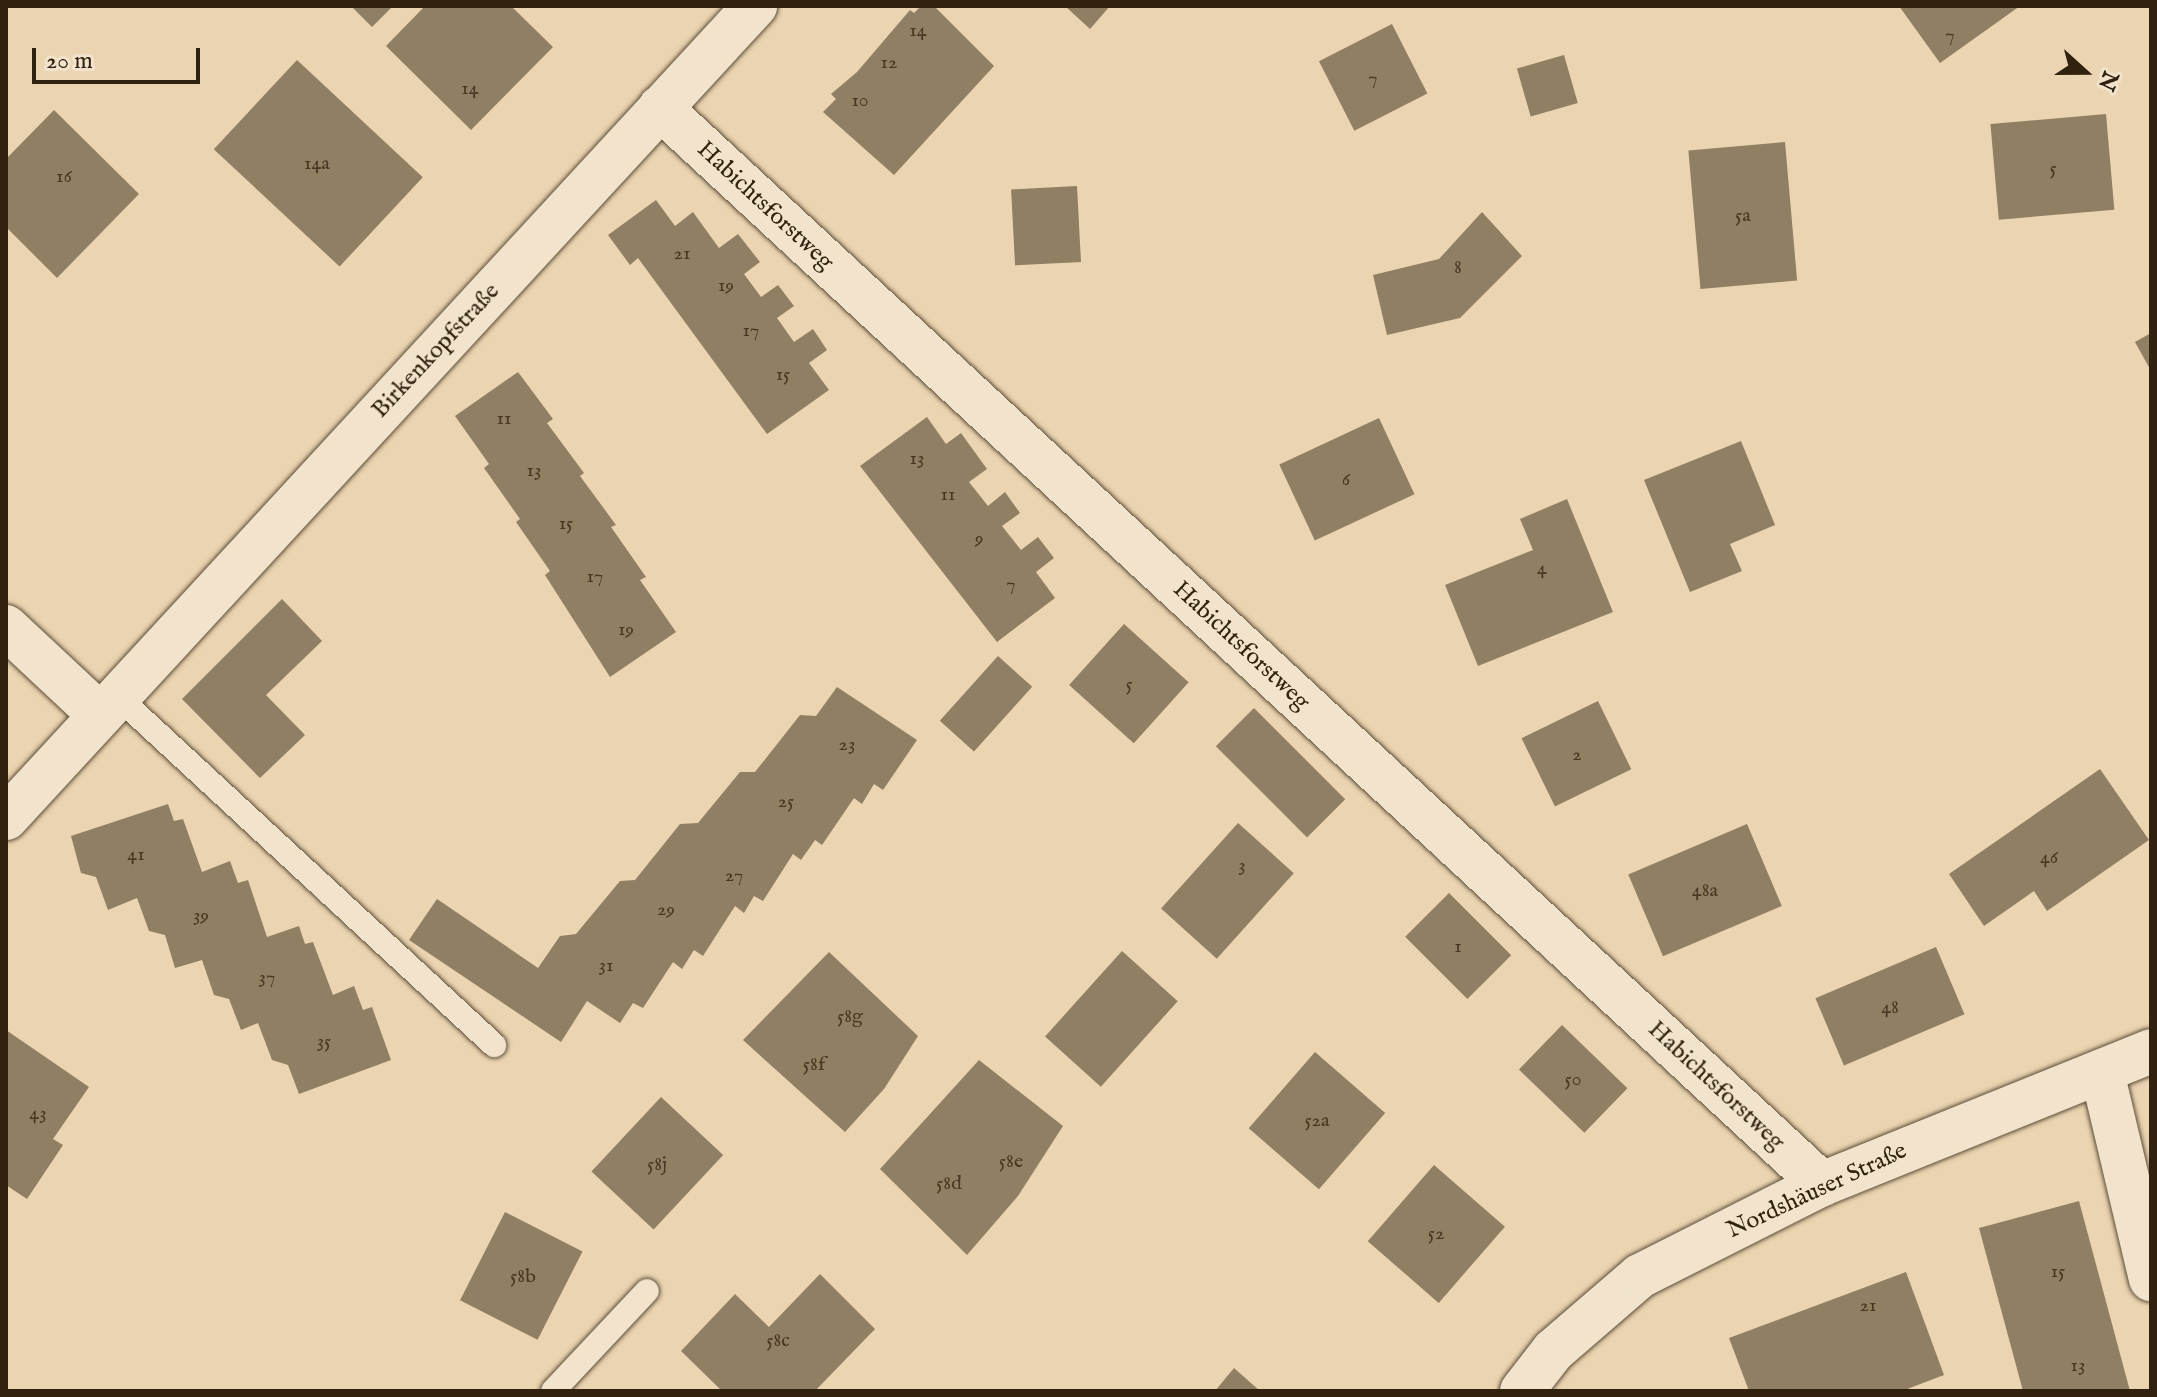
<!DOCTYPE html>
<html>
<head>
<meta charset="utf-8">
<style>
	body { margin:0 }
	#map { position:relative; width:2157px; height:1397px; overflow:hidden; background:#ead4b1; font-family:"IM FELL English",serif }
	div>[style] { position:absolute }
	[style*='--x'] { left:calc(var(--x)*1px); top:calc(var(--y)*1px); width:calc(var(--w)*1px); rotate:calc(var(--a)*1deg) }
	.building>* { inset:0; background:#917f63; transform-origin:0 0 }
	.roads { filter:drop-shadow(0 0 2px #5e4e38) drop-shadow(0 0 2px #5e4e38) }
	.lane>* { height:24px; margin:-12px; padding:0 12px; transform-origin:12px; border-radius:12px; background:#f1e3cc }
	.street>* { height:44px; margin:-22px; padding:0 22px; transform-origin:22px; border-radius:22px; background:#f1e3cc }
	.secondary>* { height:44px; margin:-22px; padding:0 22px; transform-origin:22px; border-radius:22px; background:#f1e3cc }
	span { translate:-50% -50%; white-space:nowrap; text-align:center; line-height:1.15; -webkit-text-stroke:7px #f1e3cc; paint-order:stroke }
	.number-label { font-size:20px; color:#483924 }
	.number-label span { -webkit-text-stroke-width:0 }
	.street-label { font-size:24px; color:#30220f }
	.frame { position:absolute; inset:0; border:8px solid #30220f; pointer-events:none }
	.north { position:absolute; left:2045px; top:32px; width:80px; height:80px; -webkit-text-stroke:6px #f1e3cc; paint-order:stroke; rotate:111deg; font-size:22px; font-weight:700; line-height:32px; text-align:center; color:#30220f }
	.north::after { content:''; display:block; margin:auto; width:28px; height:36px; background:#30220f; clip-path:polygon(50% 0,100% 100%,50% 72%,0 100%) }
	.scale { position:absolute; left:32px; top:48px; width:168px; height:36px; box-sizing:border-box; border:4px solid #30220f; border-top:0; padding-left:10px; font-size:24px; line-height:28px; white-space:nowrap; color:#30220f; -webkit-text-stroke:6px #f1e3cc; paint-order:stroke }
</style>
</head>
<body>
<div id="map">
	<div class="building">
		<i style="clip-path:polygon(351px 6px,393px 6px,372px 27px)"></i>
		<i style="clip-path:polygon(425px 6px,511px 6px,553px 47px,471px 130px,386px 46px)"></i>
		<i style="clip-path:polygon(921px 6px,934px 6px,994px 66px,894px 175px,823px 112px,836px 99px,831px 94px,857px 72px,910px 10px,914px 13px)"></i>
		<i style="clip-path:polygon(1065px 6px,1110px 6px,1090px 29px)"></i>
		<i style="clip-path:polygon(1899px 6px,2020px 6px,1940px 63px)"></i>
		<i style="left:1392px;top:24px;width:78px;height:82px;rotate:63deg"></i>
		<i style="left:1564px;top:55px;width:50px;height:49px;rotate:74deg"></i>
		<i style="left:297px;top:60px;width:172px;height:122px;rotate:43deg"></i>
		<i style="clip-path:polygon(54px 110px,139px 194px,57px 278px,6px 227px,6px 159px)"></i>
		<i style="left:2106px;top:114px;width:96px;height:116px;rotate:85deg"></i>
		<i style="left:1785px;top:142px;width:139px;height:97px;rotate:85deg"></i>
		<i style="left:1077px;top:186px;width:76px;height:66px;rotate:87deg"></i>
		<i style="clip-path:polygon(656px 200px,675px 226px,693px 212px,719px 248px,738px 234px,760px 262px,744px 274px,761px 297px,778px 285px,794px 306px,777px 318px,794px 342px,813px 329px,827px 350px,809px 363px,829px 390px,767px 434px,638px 258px,630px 265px,608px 235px)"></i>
		<i style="clip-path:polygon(1482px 212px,1522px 256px,1460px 318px,1387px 335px,1373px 275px,1439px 259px)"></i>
		<i style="clip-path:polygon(2151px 333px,2151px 371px,2135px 342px)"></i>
		<i style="clip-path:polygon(518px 372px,553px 419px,547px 423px,584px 473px,580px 476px,616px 525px,611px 527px,646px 577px,640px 580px,676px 632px,610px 677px,545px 575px,550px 571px,516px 522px,520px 519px,484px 468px,489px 464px,455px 416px)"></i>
		<i style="clip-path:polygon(927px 417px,946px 444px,961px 433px,987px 469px,969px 482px,988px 506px,1005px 492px,1020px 513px,1002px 526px,1021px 550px,1038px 537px,1054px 558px,1036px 572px,1055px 598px,997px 642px,860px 466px)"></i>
		<i style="left:1379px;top:418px;width:84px;height:110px;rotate:65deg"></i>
		<i style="clip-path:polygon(1741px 441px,1775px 525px,1730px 544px,1742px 571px,1690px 592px,1644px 480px)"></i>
		<i style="clip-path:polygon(1567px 499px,1613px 612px,1478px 666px,1445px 585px,1533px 550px,1520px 519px)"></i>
		<i style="clip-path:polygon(282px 599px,322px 641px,266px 695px,305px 735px,260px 778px,182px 699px)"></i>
		<i style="left:1124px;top:624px;width:87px;height:82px;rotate:42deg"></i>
		<i style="left:998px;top:656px;width:46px;height:87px;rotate:42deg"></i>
		<i style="clip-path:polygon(837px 687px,917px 740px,883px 790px,874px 784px,862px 804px,854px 798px,822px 845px,815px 840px,801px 860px,793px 854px,763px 901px,754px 896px,744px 913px,735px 906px,703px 956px,694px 950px,682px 969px,673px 962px,643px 1008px,633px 1003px,620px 1023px,587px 1001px,561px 1042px,409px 940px,437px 899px,538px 968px,560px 936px,576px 934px,620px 881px,635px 880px,680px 824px,698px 823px,740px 772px,755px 772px,800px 715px,816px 716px)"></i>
		<i style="left:1598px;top:701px;width:76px;height:85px;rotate:64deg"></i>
		<i style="left:1254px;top:708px;width:129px;height:54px;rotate:45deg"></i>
		<i style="clip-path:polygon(2100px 769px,2149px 840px,2047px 911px,2034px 891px,1984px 926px,1949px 874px)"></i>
		<i style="clip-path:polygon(168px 804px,174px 821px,183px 819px,202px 872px,230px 861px,238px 883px,248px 880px,267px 937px,299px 926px,305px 944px,313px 942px,333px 995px,354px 986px,363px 1010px,372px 1007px,391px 1060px,299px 1094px,288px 1065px,272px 1060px,258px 1023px,241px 1030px,229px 999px,214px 995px,202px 960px,175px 968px,165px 935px,149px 931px,137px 898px,108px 910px,96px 877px,81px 873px,71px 836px)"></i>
		<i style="left:1238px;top:823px;width:75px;height:115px;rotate:42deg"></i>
		<i style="left:1747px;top:824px;width:89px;height:129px;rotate:67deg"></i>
		<i style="left:1449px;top:893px;width:88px;height:62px;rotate:45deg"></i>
		<i style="left:1936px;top:947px;width:73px;height:131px;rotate:67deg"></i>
		<i style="left:1122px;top:951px;width:75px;height:115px;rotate:42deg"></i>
		<i style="clip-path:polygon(829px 952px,918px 1036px,884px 1089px,845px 1132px,743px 1040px)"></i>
		<i style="left:1562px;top:1025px;width:91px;height:62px;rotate:44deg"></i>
		<i style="clip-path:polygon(6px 1030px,89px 1087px,53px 1139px,63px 1145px,27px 1199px,6px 1185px)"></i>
		<i style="left:1315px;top:1052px;width:93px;height:101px;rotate:41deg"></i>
		<i style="clip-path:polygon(979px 1060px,1063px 1126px,1018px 1196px,967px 1255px,880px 1169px)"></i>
		<i style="left:661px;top:1097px;width:85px;height:102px;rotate:43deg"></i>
		<i style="left:1434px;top:1165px;width:94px;height:101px;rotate:41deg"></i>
		<i style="clip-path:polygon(2079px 1201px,2130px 1391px,2023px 1391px,1979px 1228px)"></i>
		<i style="left:505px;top:1212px;width:87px;height:99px;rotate:27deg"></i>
		<i style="clip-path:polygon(1906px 1272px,1944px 1375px,1902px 1391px,1749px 1391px,1729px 1338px)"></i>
		<i style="clip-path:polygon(820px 1274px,875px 1329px,815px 1391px,722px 1391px,681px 1351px,735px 1294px,769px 1327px)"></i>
		<i style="clip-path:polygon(1234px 1368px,1260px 1391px,1215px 1391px)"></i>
	</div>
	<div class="roads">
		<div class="lane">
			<i style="--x:117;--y:696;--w:514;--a:42.79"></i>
			<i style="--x:553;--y:1391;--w:137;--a:-46.8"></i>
		</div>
		<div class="street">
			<i style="--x:660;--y:108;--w:1584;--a:42.8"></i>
			<i style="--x:6;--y:627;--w:129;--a:43.1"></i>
			<i style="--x:6;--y:818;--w:1105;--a:-47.31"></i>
			<i style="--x:2102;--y:1072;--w:213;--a:76.7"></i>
		</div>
		<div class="secondary">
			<i style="--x:1522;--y:1391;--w:51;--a:-52.2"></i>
			<i style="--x:1553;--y:1351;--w:115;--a:-40.8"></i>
			<i style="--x:1640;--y:1276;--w:204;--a:-26.8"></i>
			<i style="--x:1822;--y:1184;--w:355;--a:-22"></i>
		</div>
	</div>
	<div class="number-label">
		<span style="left:918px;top:30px">14</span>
		<span style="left:1950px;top:35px">7</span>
		<span style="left:889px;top:62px">12</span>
		<span style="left:1373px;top:78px">7</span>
		<span style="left:470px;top:88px">14</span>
		<span style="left:860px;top:100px">10</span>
		<span style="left:317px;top:163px">14a</span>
		<span style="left:2053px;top:168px">5</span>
		<span style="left:64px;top:176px">16</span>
		<span style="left:1743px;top:215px">5a</span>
		<span style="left:682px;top:253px">21</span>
		<span style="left:1458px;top:267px">8</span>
		<span style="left:726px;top:285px">19</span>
		<span style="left:751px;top:330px">17</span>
		<span style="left:783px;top:374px">15</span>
		<span style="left:504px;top:418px">11</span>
		<span style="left:917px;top:458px">13</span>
		<span style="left:534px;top:470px">13</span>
		<span style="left:1346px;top:479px">6</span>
		<span style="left:948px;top:494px">11</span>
		<span style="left:566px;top:523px">15</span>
		<span style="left:979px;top:538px">9</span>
		<span style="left:1542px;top:568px">4</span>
		<span style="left:595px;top:576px">17</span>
		<span style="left:1011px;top:584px">7</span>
		<span style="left:626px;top:629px">19</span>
		<span style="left:1129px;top:684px">5</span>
		<span style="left:847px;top:744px">23</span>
		<span style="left:1577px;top:754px">2</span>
		<span style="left:786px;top:801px">25</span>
		<span style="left:136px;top:854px">41</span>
		<span style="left:2049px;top:857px">46</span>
		<span style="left:1242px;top:865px">3</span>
		<span style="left:734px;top:875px">27</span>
		<span style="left:1705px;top:890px">48a</span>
		<span style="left:666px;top:909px">29</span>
		<span style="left:201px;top:915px">39</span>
		<span style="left:1458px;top:946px">1</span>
		<span style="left:606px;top:965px">31</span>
		<span style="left:267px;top:977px">37</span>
		<span style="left:1890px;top:1007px">48</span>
		<span style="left:850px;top:1016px">58g</span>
		<span style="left:324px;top:1041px">35</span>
		<span style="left:814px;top:1064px">58f</span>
		<span style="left:1573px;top:1079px">50</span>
		<span style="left:38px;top:1113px">43</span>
		<span style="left:1317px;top:1120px">52a</span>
		<span style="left:1011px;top:1161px">58e</span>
		<span style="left:657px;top:1164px">58j</span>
		<span style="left:949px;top:1183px">58d</span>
		<span style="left:1436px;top:1233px">52</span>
		<span style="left:2058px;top:1271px">15</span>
		<span style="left:523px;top:1276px">58b</span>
		<span style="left:1868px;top:1305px">21</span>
		<span style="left:778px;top:1340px">58c</span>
		<span style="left:2078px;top:1365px">13</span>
	</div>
	<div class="street-label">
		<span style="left:765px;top:206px;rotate:43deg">Habichtsforstweg</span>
		<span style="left:436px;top:351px;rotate:-47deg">Birkenkopfstraße</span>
		<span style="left:1241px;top:646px;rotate:43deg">Habichtsforstweg</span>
		<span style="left:1716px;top:1086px;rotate:43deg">Habichtsforstweg</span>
		<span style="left:1817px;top:1191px;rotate:-25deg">Nordshäuser Straße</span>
	</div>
	<div class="frame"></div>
	<div class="north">N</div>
	<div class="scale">20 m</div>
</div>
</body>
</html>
